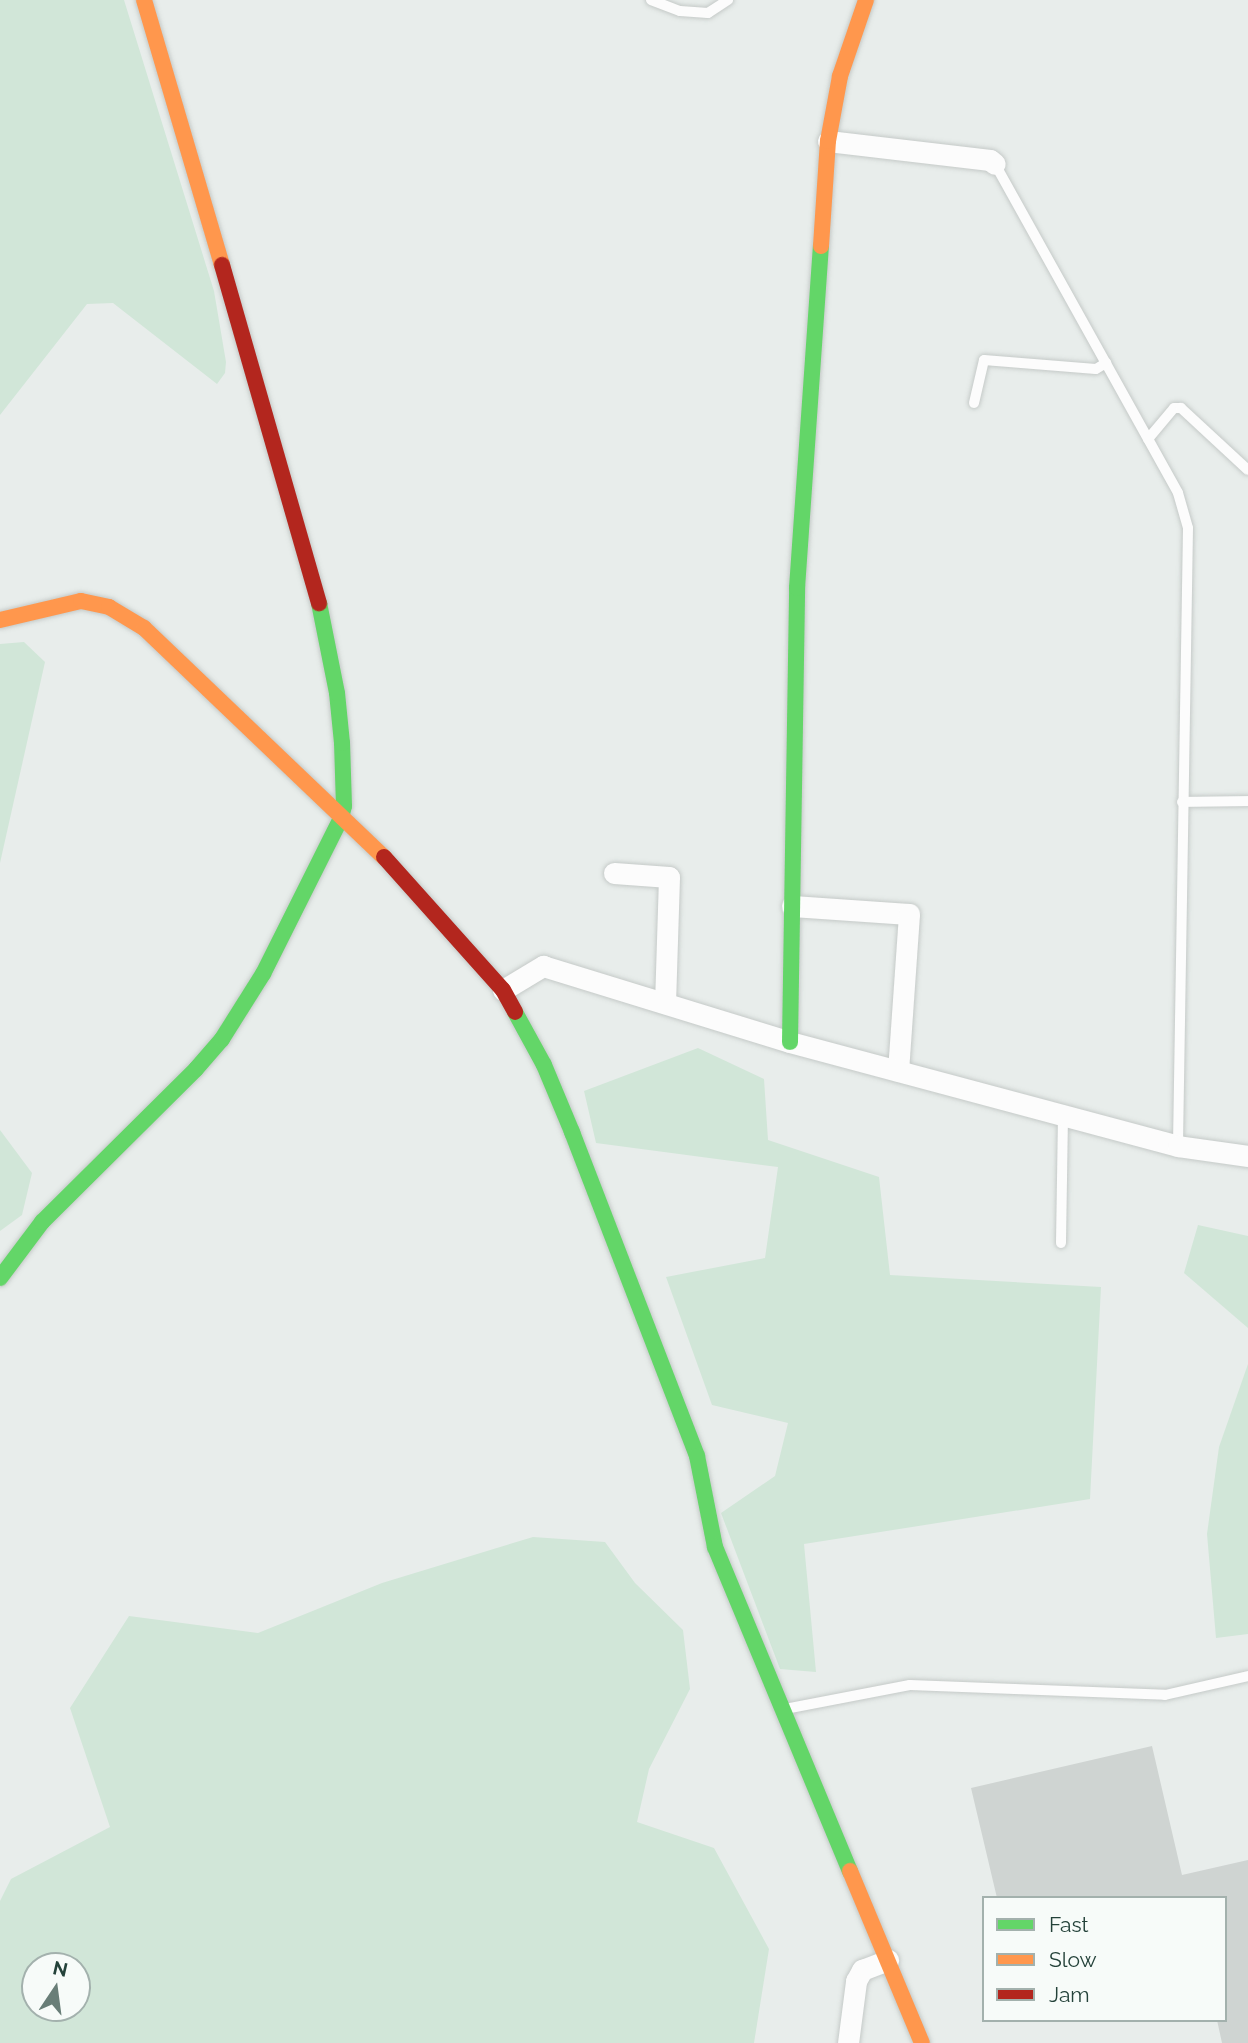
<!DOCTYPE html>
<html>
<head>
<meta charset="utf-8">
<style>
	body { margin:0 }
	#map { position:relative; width:1248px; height:2043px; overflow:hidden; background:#e8edeb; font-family:Raleway,sans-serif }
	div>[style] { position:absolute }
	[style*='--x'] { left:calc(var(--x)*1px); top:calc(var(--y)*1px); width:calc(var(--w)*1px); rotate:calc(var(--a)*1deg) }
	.green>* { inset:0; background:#d1e6d8 }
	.building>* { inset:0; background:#cfd4d2 }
	.roads { filter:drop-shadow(0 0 2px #c5cac8) drop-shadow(0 0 2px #c5cac8) }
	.lane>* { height:10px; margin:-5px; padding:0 5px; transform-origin:5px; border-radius:5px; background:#fcfcfc }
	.street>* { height:21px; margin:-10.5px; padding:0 10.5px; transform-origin:10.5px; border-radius:10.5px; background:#fcfcfc }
	.fast>* { height:16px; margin:-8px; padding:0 8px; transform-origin:8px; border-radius:8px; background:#63d668 }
	.slow>* { height:16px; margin:-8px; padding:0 8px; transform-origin:8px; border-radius:8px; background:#ff974d }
	.jam>* { height:16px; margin:-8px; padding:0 8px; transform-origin:8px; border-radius:8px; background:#b3261e }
	span { translate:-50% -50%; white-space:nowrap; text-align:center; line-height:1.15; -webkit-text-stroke:7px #f7fbf9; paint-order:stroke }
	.legend { position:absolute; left:982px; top:1896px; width:245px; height:126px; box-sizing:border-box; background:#f7fbf9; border:2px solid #a3b1ad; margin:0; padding:9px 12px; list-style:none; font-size:21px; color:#24423a }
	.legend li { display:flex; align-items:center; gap:14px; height:35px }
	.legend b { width:35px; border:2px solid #a3b1ad }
	.north { position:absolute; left:21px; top:1952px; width:70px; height:70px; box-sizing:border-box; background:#f7fbf9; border:2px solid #a3b1ad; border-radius:50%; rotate:13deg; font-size:19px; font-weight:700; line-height:28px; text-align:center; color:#24423a }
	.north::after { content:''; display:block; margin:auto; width:24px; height:32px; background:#697e78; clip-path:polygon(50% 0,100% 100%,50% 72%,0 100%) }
</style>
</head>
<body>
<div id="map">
	<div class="green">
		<i style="clip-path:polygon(0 0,124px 0,214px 291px,226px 362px,225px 373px,217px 384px,113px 303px,87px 304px,0 415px)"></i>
		<i style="clip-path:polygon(24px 642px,45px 662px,0 863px,0 644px)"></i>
		<i style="clip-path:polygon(698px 1048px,764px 1079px,768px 1140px,879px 1177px,890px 1275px,1101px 1287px,1090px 1499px,804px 1544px,816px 1672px,780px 1669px,721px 1513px,775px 1476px,788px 1423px,712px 1405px,666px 1277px,765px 1258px,778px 1167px,596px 1143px,584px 1091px)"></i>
		<i style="clip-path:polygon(0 1130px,32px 1173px,22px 1215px,0 1231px)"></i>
		<i style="clip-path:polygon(1198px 1225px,1248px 1236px,1248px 1328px,1184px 1273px)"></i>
		<i style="clip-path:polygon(1248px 1364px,1248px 1634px,1216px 1638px,1207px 1534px,1219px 1447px)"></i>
		<i style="clip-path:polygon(evenodd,533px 1537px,605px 1542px,635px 1583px,683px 1630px,690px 1689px,649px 1769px,637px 1822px,714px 1848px,769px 1949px,754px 2043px,0 2043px,0 1901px,11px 1879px,110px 1827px,70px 1708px,129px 1616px,258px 1633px,382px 1583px,533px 1537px,35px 1966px,77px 1966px,77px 2008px,35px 2008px,35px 1966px)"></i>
	</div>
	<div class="building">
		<i style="clip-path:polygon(1152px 1746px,1182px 1875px,1248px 1860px,1248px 2043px,1222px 2043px,1217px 2020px,1225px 2020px,1225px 1898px,997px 1898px,971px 1788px)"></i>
	</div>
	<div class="roads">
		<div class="lane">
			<i style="--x:651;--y:0;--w:31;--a:21"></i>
			<i style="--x:680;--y:11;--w:28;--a:4"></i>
			<i style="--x:708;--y:13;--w:24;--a:-33"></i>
			<i style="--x:995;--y:164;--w:376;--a:60.9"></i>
			<i style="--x:1178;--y:493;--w:36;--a:74"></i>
			<i style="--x:1188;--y:528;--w:618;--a:90.93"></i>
			<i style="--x:974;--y:403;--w:44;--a:-76.9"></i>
			<i style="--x:984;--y:360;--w:112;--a:4.6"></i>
			<i style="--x:1096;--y:369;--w:12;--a:-31"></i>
			<i style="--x:1148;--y:439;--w:40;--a:-50"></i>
			<i style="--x:1174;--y:408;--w:7;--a:0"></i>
			<i style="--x:1181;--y:408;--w:91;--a:42.8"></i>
			<i style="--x:1182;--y:802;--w:66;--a:-0.9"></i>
			<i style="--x:1061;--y:1243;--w:128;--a:-89.1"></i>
			<i style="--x:785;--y:1709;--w:127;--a:-10.9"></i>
			<i style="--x:910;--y:1685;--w:255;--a:2.2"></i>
			<i style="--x:1165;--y:1695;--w:85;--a:-12.9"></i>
		</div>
		<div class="street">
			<i style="--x:828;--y:141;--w:163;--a:6.7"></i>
			<i style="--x:990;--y:160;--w:6;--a:39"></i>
			<i style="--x:614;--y:873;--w:55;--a:4.2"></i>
			<i style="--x:669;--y:877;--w:126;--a:91.8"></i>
			<i style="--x:792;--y:906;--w:117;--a:3.9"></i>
			<i style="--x:909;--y:914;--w:157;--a:94"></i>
			<i style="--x:503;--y:990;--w:47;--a:-31"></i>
			<i style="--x:543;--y:966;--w:258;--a:17.1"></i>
			<i style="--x:790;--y:1042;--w:402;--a:15"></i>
			<i style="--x:1178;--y:1146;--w:71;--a:8.1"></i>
			<i style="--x:848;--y:2043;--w:63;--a:-82.6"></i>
			<i style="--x:856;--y:1981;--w:13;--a:-61"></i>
			<i style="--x:862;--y:1970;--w:28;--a:-21"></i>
		</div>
		<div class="fast">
			<i style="--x:515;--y:1012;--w:60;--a:61.3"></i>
			<i style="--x:544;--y:1065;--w:73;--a:67.3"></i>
			<i style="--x:572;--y:1132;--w:347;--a:68.9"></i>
			<i style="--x:697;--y:1456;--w:93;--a:78.8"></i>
			<i style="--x:715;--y:1547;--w:351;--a:67.4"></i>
			<i style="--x:790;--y:1042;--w:454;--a:-89.1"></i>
			<i style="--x:797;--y:588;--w:343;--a:-86"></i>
			<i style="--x:0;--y:1278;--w:70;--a:-53.1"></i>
			<i style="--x:42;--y:1222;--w:217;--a:-44.8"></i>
			<i style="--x:196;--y:1069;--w:40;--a:-49"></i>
			<i style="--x:222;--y:1039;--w:77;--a:-57.8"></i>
			<i style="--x:263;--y:974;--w:174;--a:-63.4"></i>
			<i style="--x:341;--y:818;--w:12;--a:-76"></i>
			<i style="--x:344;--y:806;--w:63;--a:-91.8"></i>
			<i style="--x:342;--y:743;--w:50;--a:-95.7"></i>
			<i style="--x:337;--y:693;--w:92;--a:-101.3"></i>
		</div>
		<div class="slow">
			<i style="--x:144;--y:0;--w:276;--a:73.6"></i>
			<i style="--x:821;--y:246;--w:105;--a:-86.2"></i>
			<i style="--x:828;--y:141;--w:66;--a:-79.5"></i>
			<i style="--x:840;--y:76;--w:80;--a:-71.1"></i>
			<i style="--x:0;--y:620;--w:83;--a:-13.2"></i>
			<i style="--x:81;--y:601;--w:29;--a:12"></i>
			<i style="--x:109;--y:607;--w:41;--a:31"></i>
			<i style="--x:144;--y:628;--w:332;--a:43.7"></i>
			<i style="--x:850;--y:1871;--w:186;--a:67.3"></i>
		</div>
		<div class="jam">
			<i style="--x:222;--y:265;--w:352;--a:74"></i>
			<i style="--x:384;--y:857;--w:178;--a:48.2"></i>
			<i style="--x:503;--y:990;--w:25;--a:61"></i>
		</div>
	</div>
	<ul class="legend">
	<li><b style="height:9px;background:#63d668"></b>Fast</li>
	<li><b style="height:9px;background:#ff974d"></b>Slow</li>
	<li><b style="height:9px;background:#b3261e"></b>Jam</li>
	</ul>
	<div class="north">N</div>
</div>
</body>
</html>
